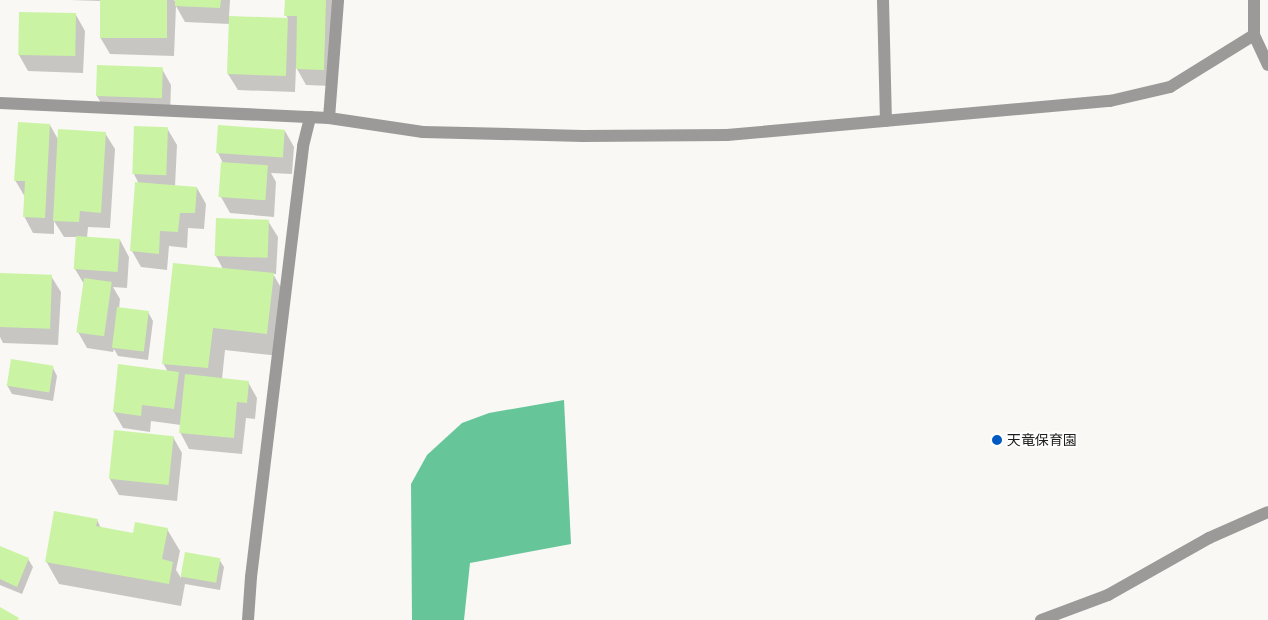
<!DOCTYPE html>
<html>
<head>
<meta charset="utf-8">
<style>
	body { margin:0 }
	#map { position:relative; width:1268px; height:620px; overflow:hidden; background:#f9f8f4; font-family:"Golos Text","Noto Sans JP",sans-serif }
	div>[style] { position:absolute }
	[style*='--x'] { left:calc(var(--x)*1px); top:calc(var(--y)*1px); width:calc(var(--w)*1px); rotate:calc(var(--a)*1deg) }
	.water>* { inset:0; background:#66c69a }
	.shadow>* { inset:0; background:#0003 }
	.building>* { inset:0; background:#caf4a3; transform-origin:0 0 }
	.minor>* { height:12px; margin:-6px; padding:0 6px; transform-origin:6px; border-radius:6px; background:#9c9a99 }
	.dots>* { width:14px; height:14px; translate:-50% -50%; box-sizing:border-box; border:2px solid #fff; border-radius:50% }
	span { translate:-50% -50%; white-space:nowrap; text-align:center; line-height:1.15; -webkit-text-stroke:4px #fff; paint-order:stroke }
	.poi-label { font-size:14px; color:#1e1e1c }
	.left { translate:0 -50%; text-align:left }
</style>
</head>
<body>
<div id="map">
	<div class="water">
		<i style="clip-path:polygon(564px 400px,571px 544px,470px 563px,464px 620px,412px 620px,411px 484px,427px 455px,462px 423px,489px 413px)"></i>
	</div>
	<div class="shadow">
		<i style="clip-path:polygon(70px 0,174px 0,176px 3px,176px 0,230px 0,229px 17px,288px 19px,286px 15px,286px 0,335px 0,332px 86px,306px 85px,296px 67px,295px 92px,238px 90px,228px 74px,230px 24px,185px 22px,176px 6px,174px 56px,110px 54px,100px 37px,101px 1px)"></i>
		<i style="clip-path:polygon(76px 15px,85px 31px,83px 73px,28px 71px,19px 55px)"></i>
		<i style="clip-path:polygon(98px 66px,162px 69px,171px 85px,170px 115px,106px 112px,97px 96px)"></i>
		<i style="clip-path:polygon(50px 125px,59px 141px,105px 133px,115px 149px,110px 228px,88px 227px,87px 238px,120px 240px,129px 257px,127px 288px,113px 287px,120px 299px,119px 309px,148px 312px,153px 321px,148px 360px,118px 356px,114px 349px,113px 352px,87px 348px,78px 332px,84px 284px,75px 269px,77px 237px,64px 237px,54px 221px,54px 234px,33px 233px,24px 216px,25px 197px,15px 180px)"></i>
		<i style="clip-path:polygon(167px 128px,177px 145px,175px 187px,197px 188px,206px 204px,204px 229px,188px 228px,187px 248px,169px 246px,167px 270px,141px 267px,132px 251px,137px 184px,139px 184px,134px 174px)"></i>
		<i style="clip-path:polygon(285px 131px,294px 147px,292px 174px,271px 173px,276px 182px,274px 217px,230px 213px,221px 197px,223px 163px,218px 153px)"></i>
		<i style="clip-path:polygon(268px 221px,278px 237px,276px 274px,273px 274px,286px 296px,280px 356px,225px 350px,222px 379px,248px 382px,257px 398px,255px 419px,246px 418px,242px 454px,189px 449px,180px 432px,181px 425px,151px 421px,150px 432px,123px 428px,114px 412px,119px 366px,168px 372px,163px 363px,223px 269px,216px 256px)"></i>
		<i style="clip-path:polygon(0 274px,51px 276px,61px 292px,58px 345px,3px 343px,0 337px)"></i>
		<i style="clip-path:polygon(53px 368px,57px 376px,53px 401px,12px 394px,7px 385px)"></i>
		<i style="clip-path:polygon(173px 437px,182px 453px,177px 501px,119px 495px,110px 479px)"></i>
		<i style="clip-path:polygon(97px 520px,101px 528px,134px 534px,167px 529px,180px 551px,176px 570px,181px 578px,186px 553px,219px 559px,224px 567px,220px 590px,185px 584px,181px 606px,59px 584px,46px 561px)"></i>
		<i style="clip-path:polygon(0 547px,28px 559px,33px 567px,22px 594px,0 585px)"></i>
	</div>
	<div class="building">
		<i style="left:100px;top:0;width:67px;height:38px"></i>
		<i style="clip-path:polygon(175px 0,221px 0,220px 8px,175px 6px)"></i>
		<i style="clip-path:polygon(285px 0,326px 0,324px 70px,296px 69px,297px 16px,284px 16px)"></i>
		<i style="left:19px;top:12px;width:57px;height:43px;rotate:1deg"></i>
		<i style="left:229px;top:16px;width:59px;height:58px;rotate:2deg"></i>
		<i style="left:97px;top:65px;width:66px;height:31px;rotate:2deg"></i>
		<i style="clip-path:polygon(18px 122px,50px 124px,45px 218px,23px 217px,25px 181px,14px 181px)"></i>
		<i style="left:218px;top:125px;width:67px;height:28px;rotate:4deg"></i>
		<i style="left:134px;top:126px;width:34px;height:48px;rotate:2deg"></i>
		<i style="clip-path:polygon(58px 129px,106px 132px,101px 213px,80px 211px,79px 222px,53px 221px)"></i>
		<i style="left:221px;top:162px;width:47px;height:35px;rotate:4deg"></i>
		<i style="clip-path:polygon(135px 182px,197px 187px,195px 213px,180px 213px,178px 232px,160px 231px,159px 254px,130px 251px)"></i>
		<i style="left:216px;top:218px;width:53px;height:38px;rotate:2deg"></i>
		<i style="left:76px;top:236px;width:44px;height:33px;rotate:4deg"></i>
		<i style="clip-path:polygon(173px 263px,274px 273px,267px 334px,213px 328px,208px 368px,162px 364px)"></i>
		<i style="left:0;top:273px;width:52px;height:54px;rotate:2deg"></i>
		<i style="left:84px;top:278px;width:28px;height:55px;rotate:8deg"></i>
		<i style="left:117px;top:307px;width:32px;height:41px;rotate:7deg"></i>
		<i style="left:11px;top:359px;width:43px;height:27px;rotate:9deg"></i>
		<i style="clip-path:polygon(118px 364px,179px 372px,174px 409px,142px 405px,141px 416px,113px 412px)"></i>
		<i style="clip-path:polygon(185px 374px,249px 381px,247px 403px,237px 402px,234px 438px,179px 433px)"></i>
		<i style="left:114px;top:430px;width:60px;height:49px;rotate:6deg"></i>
		<i style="clip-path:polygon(54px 511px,98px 519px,96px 526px,133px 533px,135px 522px,168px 528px,162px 559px,173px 562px,169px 584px,45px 562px)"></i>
		<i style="clip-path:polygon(0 546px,29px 558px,17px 587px,0 579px)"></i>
		<i style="left:185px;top:552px;width:36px;height:25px;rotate:10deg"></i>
		<i style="clip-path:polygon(0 607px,19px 618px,18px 620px,0 620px)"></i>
	</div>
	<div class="minor">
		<i style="--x:883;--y:0;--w:121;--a:88.6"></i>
		<i style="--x:1254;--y:0;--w:35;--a:90"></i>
		<i style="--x:1254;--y:35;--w:33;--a:65"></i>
		<i style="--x:0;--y:103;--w:329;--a:2.6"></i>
		<i style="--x:329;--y:118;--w:95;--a:8.5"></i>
		<i style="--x:423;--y:132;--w:160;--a:1.4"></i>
		<i style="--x:583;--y:136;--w:144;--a:-0.4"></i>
		<i style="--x:727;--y:135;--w:385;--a:-5.1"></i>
		<i style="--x:1110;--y:101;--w:62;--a:-13.1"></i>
		<i style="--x:1170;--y:87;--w:99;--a:-31.8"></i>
		<i style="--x:329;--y:118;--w:118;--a:-85.6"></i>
		<i style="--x:248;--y:620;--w:43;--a:-86"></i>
		<i style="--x:251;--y:577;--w:434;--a:-83.1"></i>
		<i style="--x:303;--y:146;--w:30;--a:-76"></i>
		<i style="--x:1041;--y:620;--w:72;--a:-20.5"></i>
		<i style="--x:1108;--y:595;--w:116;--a:-29.4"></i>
		<i style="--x:1209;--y:538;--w:64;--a:-23.8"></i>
	</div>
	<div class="dots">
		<i style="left:997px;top:440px;background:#005ac2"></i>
	</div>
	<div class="poi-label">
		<span class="left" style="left:1007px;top:440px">天竜保育園</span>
	</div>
</div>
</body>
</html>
